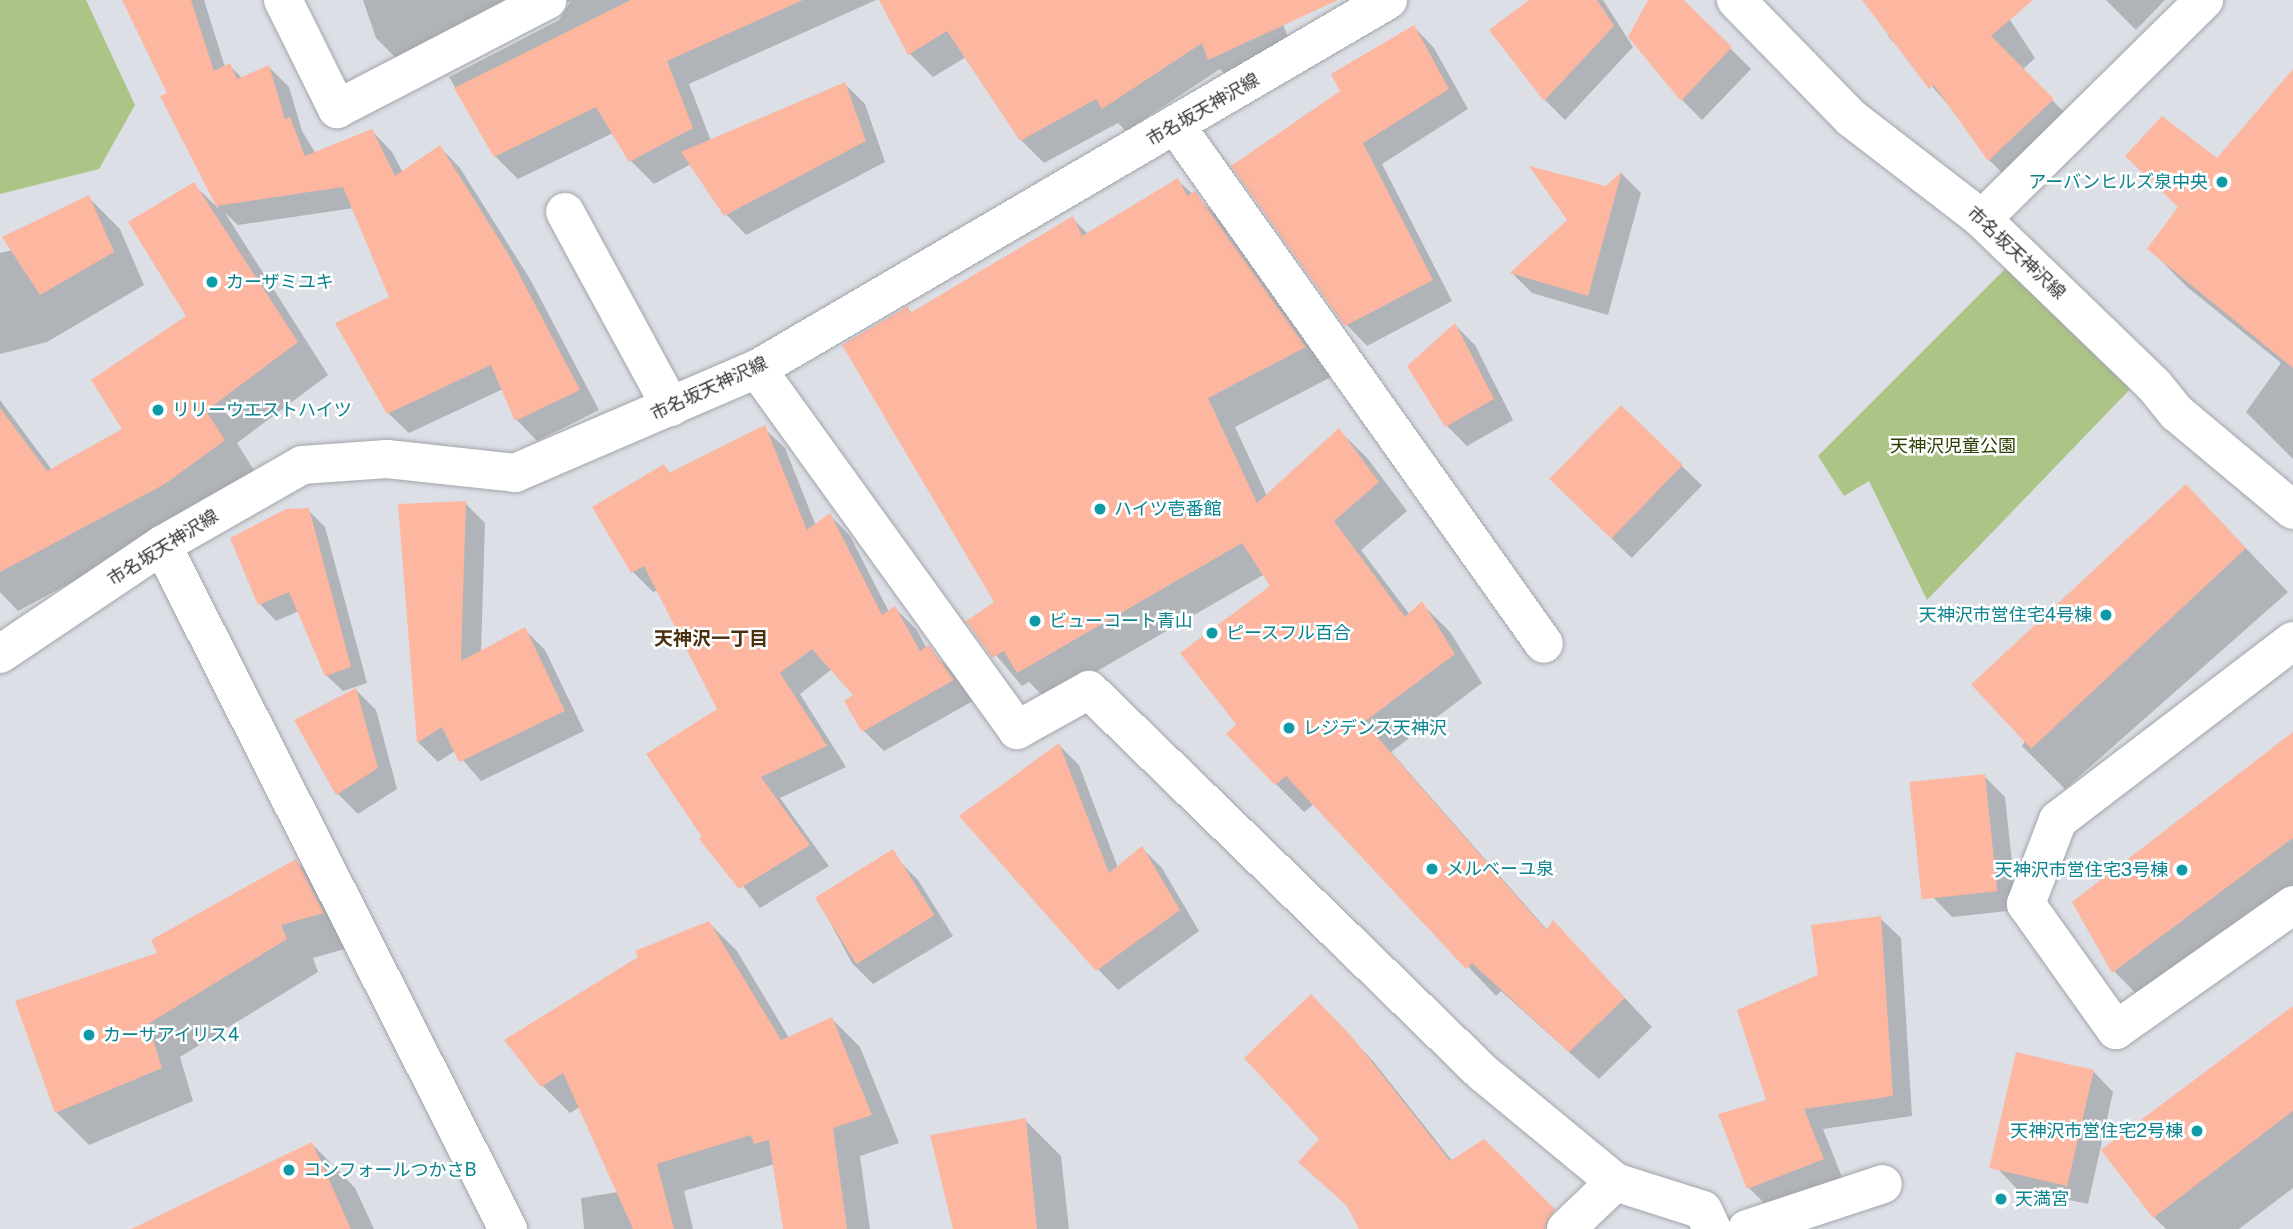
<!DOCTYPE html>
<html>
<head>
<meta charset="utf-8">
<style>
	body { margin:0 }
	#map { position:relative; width:2293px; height:1229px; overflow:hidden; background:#dce0e6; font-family:"Public Sans","Noto Sans JP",sans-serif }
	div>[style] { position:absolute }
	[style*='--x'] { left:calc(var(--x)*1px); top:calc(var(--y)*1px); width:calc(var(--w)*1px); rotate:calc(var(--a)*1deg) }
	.green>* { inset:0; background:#acc486 }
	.shadow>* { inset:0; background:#0003; transform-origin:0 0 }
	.building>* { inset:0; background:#fdb6a0; transform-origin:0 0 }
	.roads { filter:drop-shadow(0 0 2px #a2a5ab) drop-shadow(0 0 2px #a2a5ab) }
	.minor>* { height:38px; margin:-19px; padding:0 19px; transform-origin:19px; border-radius:19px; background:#fff }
	.dots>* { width:19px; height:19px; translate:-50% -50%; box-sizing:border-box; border:4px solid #fff; border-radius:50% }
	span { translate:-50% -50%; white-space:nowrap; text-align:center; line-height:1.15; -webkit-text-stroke:5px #fff; paint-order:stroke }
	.street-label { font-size:18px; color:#343538 }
	.culture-label { font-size:18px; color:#0d838f }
	.right { translate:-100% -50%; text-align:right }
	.left { translate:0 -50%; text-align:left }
	.park-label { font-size:18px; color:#2d3e01 }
	.neighbourhood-label { font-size:19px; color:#4c3111; font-weight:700 }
</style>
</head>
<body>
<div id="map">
	<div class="green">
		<i style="clip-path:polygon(0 0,86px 0,135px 105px,99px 169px,0 194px)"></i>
		<i style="clip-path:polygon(2012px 262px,2137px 382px,1927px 600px,1869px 481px,1844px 496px,1818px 456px)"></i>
	</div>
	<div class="shadow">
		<i style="clip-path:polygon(124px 0,204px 0,225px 67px,229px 65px,243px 79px,269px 67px,289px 87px,302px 131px,316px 154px,372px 131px,392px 152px,403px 173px,440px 147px,460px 168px,530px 279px,599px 410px,537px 441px,517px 420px,503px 389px,409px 433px,388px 413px,392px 298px,354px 208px,238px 225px,225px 213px,328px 375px,237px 443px,255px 472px,197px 515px,18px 611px,0 592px,0 400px,52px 470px,125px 430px,189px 316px,194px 185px,219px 209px,163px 97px,169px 94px)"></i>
		<i style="clip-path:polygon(363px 0,876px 0,689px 84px,711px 141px,845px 84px,865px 104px,885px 162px,746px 235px,726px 214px,691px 164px,654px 184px,631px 161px,613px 133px,518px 179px,495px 156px,449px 77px,559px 20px,571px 1px,399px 61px,376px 38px)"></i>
		<i style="clip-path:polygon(881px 0,1274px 0,1294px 54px,1233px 82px,1220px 69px,1126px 131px,1118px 123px,1044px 163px,1021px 140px,966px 57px,933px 77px,910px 54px)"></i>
		<i style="clip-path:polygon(1532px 0,1603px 0,1633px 47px,1565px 120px,1545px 100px)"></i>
		<i style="clip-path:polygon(1650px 0,1682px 0,1751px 69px,1702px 120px,1682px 100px)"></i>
		<i style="clip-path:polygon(1864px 0,1997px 0,2035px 58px,2022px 70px,2085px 133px,2022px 192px,1989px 160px,1958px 116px,1888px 36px,1891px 32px)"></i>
		<i style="clip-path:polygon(2106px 0,2165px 0,2136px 30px)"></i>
		<i style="clip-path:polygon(1414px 27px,1434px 48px,1468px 109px,1382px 164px,1452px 301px,1367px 346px,1347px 325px,1234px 166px,1342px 91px)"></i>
		<i style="clip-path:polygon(2293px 71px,2293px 459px,2246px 412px,2281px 363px,2186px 286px,2150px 249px,2217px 160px)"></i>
		<i style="clip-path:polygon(1621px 173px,1641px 193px,1608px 315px,1532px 293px,1512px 273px)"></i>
		<i style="clip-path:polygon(1177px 180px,1223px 221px,1333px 376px,1235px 427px,1267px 496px,1339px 430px,1368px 459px,1407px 511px,1361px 550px,1410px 615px,1422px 604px,1450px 632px,1482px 683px,1391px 752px,1548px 931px,1581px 951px,1652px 1027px,1599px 1079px,1501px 991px,1496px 996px,1314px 804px,1304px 812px,1276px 784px,1238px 724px,1273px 587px,1265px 574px,1047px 700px,1029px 682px,1022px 686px,968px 622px,996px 603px,907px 308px,913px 314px,1073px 219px,1088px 234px)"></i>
		<i style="clip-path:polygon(88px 197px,120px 229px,144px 285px,47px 342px,0 354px,0 253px,13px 250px)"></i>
		<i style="clip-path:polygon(1455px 325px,1475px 345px,1513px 420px,1467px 446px,1447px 426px,1410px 366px)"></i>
		<i style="left:1630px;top:416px;width:100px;height:101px;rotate:44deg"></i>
		<i style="clip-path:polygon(764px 428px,785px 448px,816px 526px,830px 515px,850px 536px,889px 612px,895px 608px,916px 629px,927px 649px,949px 668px,973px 701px,884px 751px,864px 731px,856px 696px,832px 669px,800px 694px,846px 767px,780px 798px,829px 866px,760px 908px,705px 837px,719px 710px,658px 590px,653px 592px,633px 572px,664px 466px,671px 474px)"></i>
		<i style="clip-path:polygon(2186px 486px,2288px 592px,2065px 789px,2022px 746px)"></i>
		<i style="clip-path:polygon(465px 503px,485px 523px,481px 652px,524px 629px,545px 650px,584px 731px,481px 781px,455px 751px,438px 762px,418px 742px)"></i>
		<i style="clip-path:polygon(308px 510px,325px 527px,367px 683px,343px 691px,326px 675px,299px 611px,276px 621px,260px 604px)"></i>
		<i style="clip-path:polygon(356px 690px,376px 710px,397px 789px,358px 814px,337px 793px)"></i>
		<i style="clip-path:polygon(2293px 735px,2293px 914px,2157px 1015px,2114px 971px)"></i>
		<i style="clip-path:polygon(1059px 745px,1079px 765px,1118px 868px,1142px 848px,1162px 868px,1199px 931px,1118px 990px,1098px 969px)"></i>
		<i style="clip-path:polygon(1984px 776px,2005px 797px,2017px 910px,1952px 917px,1932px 896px)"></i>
		<i style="clip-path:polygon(897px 859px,918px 880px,953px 936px,873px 984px,852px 963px,817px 898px)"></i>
		<i style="clip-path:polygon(296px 861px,329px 894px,355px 946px,313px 958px,318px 972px,180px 1057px,193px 1101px,89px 1145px,56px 1112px,160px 954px)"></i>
		<i style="clip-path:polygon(1880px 918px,1901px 938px,1912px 1116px,1823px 1129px,1843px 1180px,1769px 1208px,1749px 1188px,1820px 976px)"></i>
		<i style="clip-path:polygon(709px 923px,737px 951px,789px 1038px,832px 1019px,860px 1047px,899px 1143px,860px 1156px,870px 1229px,785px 1229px,775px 1164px,684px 1191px,693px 1229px,584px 1229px,581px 1198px,618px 1192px,580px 1107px,570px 1113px,542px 1085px)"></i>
		<i style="clip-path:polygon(2293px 1008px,2293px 1188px,2239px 1229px,2166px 1229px,2154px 1217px)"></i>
		<i style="clip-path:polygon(1331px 1017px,1373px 1061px,1453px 1162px,1520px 1229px,1361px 1229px,1321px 1139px)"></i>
		<i style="clip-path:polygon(2093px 1071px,2113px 1092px,2088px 1204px,2017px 1189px,1997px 1168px)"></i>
		<i style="clip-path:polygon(1025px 1120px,1061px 1156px,1069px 1229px,958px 1229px)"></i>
		<i style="clip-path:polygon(312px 1144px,355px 1188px,374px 1229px,211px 1229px)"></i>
	</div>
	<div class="building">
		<i style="clip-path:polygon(122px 0,191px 0,214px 71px,230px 63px,237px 79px,269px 65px,285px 119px,290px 117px,305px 156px,372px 129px,395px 176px,440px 145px,510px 257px,580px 390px,515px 421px,491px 365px,387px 414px,335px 323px,389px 297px,343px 187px,216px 206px,160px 96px,167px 93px)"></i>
		<i style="clip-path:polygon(631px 0,803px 0,667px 61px,693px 128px,629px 162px,596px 107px,494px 157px,454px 88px)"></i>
		<i style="clip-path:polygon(879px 0,1338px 0,1208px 60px,1202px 43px,1102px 109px,1096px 99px,1020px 141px,947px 31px,908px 55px)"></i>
		<i style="clip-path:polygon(1529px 0,1597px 0,1614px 26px,1544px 101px,1489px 30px)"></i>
		<i style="clip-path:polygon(1648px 0,1684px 0,1732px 47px,1681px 101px,1628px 37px)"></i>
		<i style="clip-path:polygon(1862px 0,2033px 0,1991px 36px,2054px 99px,1988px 161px,1934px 85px,1929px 89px)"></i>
		<i style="clip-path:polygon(1414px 25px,1449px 89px,1363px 143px,1433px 280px,1345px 326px,1231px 166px,1340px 91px,1331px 74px)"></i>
		<i style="clip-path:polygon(2293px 69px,2293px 368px,2147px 249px,2178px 207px,2125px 156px,2162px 116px,2217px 158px)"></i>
		<i style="clip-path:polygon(845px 82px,866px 141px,724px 216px,681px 152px)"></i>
		<i style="clip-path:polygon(1529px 166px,1606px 186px,1622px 171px,1588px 296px,1510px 273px,1567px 220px)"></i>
		<i style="clip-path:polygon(1178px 178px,1187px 196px,1195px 191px,1306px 347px,1208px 398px,1257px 503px,1339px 428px,1379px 482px,1334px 521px,1405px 617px,1422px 601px,1455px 654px,1364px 722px,1546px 930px,1553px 920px,1625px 998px,1569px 1052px,1472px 963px,1466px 969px,1286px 776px,1275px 785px,1226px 734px,1236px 724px,1180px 653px,1270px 586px,1242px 543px,1017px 673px,1004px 651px,992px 658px,966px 621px,994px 602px,842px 345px,908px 306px,910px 313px,1073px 216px,1082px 236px)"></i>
		<i style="clip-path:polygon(194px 182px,298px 342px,206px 411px,225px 440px,165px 484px,0 572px,0 408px,47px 471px,122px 429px,91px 380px,186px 316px,128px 222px)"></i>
		<i style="clip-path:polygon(89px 195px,114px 252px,40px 295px,2px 237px)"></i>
		<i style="clip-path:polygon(1455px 323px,1494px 399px,1445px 427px,1407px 366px)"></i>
		<i style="left:1621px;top:405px;width:86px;height:103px;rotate:44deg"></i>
		<i style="clip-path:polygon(765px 425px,807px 530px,830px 513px,882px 615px,895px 606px,920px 651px,929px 645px,954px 680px,862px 732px,844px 701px,853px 695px,812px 649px,780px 673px,827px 746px,761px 777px,810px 845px,739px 889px,699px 839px,702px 837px,646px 754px,717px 709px,644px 566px,631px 573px,592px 507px,664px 464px,669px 473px)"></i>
		<i style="left:2186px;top:484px;width:88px;height:294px;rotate:47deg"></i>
		<i style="clip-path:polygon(466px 501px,461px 661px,525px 627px,565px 711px,459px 762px,442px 727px,417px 743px,398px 504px)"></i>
		<i style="clip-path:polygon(309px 508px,351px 667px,325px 676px,289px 592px,258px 605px,230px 538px,286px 509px)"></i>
		<i style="clip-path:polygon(356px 688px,378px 768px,336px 795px,294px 720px)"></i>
		<i style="clip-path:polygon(2293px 732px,2293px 838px,2112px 973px,2072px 902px)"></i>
		<i style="clip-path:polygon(1059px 743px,1109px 873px,1142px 846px,1180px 910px,1096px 971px,959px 816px)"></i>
		<i style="left:1985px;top:774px;width:118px;height:76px;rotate:84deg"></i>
		<i style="left:893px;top:849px;width:78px;height:92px;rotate:58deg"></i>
		<i style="clip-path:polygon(296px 859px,324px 913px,281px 925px,287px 939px,148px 1024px,162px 1068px,55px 1113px,15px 1001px,157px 953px,151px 940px)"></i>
		<i style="clip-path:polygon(1881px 916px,1893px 1096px,1804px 1109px,1824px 1159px,1747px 1189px,1718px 1114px,1766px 1100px,1737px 1010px,1818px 975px,1811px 925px)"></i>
		<i style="clip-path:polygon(709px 921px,781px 1040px,832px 1017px,872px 1115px,833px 1128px,847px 1229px,783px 1229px,769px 1140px,754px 1144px,751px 1135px,657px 1164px,674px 1229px,633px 1229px,563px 1073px,541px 1087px,504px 1040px,638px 957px,635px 951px)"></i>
		<i style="clip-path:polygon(1311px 994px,1353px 1038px,1450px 1161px,1484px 1139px,1555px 1209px,1545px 1229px,1359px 1229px,1347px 1206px,1298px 1162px,1319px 1139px,1244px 1058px)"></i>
		<i style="clip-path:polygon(2293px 1006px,2293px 1111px,2153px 1218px,2101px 1150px)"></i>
		<i style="left:2016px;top:1052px;width:80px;height:119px;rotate:13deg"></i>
		<i style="clip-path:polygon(1026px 1118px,1037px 1229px,953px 1229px,930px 1135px)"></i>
		<i style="clip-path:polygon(312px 1142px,351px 1229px,131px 1229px)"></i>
	</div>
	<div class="roads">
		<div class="minor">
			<i style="--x:283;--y:0;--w:122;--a:63.6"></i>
			<i style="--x:337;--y:109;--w:237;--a:-27.4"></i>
			<i style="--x:1736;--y:0;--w:165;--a:45.7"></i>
			<i style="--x:1851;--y:118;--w:165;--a:37.6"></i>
			<i style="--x:1982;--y:219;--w:239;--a:44"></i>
			<i style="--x:2154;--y:385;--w:36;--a:51"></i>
			<i style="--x:2177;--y:413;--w:151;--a:39.9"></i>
			<i style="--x:1176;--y:126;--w:635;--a:54.61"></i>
			<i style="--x:565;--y:212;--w:222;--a:61.5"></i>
			<i style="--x:1982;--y:219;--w:312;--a:-44.6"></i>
			<i style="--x:757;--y:369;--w:445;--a:54.2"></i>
			<i style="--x:1017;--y:730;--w:82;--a:-29.1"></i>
			<i style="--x:1089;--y:690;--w:549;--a:44.19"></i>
			<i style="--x:1483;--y:1073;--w:171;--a:39.5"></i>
			<i style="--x:1615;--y:1182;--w:92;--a:17.7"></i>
			<i style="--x:1703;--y:1210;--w:21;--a:65"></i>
			<i style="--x:162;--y:545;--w:767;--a:63.17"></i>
			<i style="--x:2293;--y:641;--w:295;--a:142.7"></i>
			<i style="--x:2058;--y:820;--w:90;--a:110.9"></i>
			<i style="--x:2026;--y:904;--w:155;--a:54.5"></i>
			<i style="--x:2116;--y:1030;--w:217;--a:-35.2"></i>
			<i style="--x:0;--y:654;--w:195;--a:-33.9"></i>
			<i style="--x:162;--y:545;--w:161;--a:-29.7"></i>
			<i style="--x:302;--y:465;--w:85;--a:-4"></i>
			<i style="--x:387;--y:459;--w:129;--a:6.2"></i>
			<i style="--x:515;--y:473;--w:263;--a:-23.3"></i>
			<i style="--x:757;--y:369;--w:731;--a:-30.32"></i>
			<i style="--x:1566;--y:1229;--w:68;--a:-43.8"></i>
			<i style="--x:1747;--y:1229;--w:143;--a:-18.3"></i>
		</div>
	</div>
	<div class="dots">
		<i style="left:2222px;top:182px;background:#0f9aa8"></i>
		<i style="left:212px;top:282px;background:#0f9aa8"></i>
		<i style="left:158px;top:410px;background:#0f9aa8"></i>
		<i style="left:1100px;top:509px;background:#0f9aa8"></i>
		<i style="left:2106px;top:615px;background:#0f9aa8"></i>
		<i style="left:1035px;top:621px;background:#0f9aa8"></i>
		<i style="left:1212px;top:633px;background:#0f9aa8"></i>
		<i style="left:1289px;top:728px;background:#0f9aa8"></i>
		<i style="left:1432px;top:869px;background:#0f9aa8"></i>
		<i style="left:2182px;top:870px;background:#0f9aa8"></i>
		<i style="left:89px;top:1035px;background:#0f9aa8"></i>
		<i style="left:2197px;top:1131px;background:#0f9aa8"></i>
		<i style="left:289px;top:1170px;background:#0f9aa8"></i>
		<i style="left:2001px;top:1199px;background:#0f9aa8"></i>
	</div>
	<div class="street-label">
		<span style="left:1203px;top:110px;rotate:-30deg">市名坂天神沢線</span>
		<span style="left:2016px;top:253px;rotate:43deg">市名坂天神沢線</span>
		<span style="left:709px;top:389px;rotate:-25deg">市名坂天神沢線</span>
		<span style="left:163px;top:548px;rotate:-32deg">市名坂天神沢線</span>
	</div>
	<div class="culture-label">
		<span class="right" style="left:2208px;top:182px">アーバンヒルズ泉中央</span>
		<span class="left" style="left:226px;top:282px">カーザミユキ</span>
		<span class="left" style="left:172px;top:410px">リリーウエストハイツ</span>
		<span class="left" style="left:1114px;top:509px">ハイツ壱番館</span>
		<span class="right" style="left:2092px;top:615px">天神沢市営住宅4号棟</span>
		<span class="left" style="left:1049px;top:621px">ビューコート青山</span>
		<span class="left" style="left:1226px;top:633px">ピースフル百合</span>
		<span class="left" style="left:1303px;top:728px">レジデンス天神沢</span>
		<span class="left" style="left:1446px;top:869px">メルベーユ泉</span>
		<span class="right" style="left:2168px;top:870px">天神沢市営住宅3号棟</span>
		<span class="left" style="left:103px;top:1035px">カーサアイリス4</span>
		<span class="right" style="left:2183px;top:1131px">天神沢市営住宅2号棟</span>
		<span class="left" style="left:303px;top:1170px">コンフォールつかさB</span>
		<span class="left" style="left:2015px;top:1199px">天満宮</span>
	</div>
	<div class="park-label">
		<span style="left:1953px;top:446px">天神沢児童公園</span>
	</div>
	<div class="neighbourhood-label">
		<span style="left:711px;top:639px">天神沢一丁目</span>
	</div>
</div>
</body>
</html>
